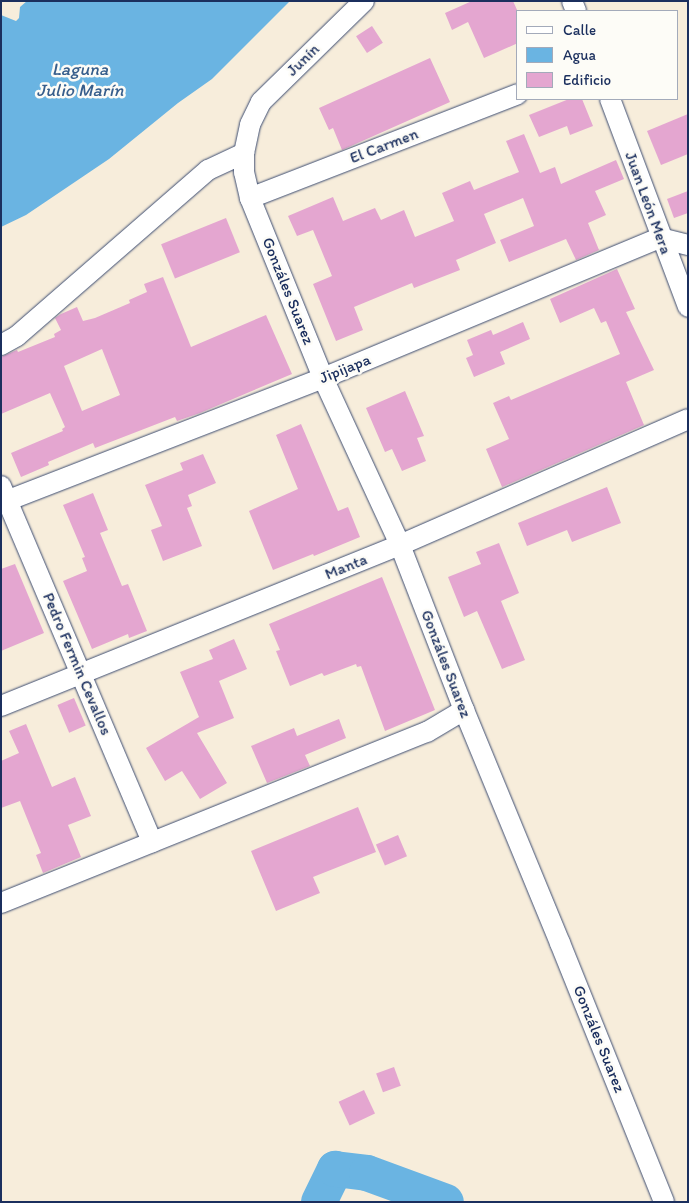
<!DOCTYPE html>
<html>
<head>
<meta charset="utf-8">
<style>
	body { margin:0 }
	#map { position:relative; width:689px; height:1203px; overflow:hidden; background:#f7eddb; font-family:Itim,sans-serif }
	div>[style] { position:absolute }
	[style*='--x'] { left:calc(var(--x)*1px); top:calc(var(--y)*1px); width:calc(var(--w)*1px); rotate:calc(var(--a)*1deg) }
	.water>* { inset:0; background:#6ab4e2 }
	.river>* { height:36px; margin:-18px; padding:0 18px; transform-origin:18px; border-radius:18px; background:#6ab4e2 }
	.building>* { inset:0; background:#e4a6d0; transform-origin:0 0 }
	.roads { filter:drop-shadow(0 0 1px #3c4c71) drop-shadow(0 0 1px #3c4c71) }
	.minor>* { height:20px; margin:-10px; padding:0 10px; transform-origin:10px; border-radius:10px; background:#fff }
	span { translate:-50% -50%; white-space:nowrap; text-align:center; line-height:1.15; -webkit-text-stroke:5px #fdfcf7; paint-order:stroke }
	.street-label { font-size:16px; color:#1b2f5e }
	.water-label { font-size:18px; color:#375e8c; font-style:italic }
	.frame { position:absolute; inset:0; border:2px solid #1b2f5e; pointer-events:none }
	.legend { position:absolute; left:516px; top:10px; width:162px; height:90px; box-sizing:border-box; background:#fdfcf7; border:1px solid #a3aaba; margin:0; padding:6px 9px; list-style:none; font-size:15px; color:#1b2f5e }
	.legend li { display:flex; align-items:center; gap:10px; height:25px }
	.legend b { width:25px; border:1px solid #a3aaba }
</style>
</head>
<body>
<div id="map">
	<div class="water">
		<i style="clip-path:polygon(27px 1px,290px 1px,212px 79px,178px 103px,109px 159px,26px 215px,1px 227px,1px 15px,16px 21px,19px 18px,20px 7px)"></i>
	</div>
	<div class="river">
		<i style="--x:319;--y:1202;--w:37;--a:-64"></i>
		<i style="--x:335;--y:1169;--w:32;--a:7"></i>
		<i style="--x:367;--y:1173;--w:84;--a:20.2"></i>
	</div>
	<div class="building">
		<i style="clip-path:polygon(472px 1px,513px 1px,518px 12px,518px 43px,484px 58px,468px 22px,452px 30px,445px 13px)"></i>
		<i style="left:372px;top:26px;width:20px;height:19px;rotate:57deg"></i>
		<i style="clip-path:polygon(430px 58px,450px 102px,342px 150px,333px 128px,329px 130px,319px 108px)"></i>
		<i style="clip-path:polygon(569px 99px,582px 99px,593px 126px,570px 135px,567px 126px,539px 137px,529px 115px)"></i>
		<i style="clip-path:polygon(688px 114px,688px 154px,661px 165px,647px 131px)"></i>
		<i style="clip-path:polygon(524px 134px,540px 173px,555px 167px,561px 184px,616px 160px,624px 179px,595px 191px,606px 215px,588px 223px,599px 250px,576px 260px,566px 239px,509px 262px,500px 240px,534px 226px,523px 198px,484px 214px,496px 243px,456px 260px,460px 270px,414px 288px,412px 283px,354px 307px,363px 330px,336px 341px,313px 284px,332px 276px,313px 230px,297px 236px,288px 216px,333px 197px,343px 221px,375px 208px,381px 220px,404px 210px,415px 237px,454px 221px,442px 193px,470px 181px,474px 190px,519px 172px,506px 141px)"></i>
		<i style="clip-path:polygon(688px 191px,688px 213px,674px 218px,667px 199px)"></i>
		<i style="left:226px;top:218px;width:37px;height:70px;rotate:68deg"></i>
		<i style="clip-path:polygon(617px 269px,635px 309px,626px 312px,654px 370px,626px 382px,644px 425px,502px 487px,486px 449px,509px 439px,493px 403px,509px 396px,511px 400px,620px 354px,606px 321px,601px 323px,594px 308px,560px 323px,550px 299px)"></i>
		<i style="clip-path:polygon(evenodd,163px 277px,191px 347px,266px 315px,292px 374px,200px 413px,177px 421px,175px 417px,95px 448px,93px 443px,48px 462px,49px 465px,21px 477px,11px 453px,63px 431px,62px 429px,65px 427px,50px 393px,1px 414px,1px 357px,17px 350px,18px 352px,55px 337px,54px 334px,61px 330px,55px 318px,61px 314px,77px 307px,83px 321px,95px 318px,130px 303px,129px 300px,147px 292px,144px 284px,163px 277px,102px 349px,120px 395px,82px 411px,64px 366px,102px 349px)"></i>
		<i style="clip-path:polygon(523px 322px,530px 339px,500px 352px,505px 364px,474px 377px,466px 358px,473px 355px,467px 340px,491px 330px,493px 335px)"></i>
		<i style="clip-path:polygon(405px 391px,424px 436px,417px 438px,426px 461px,402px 471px,392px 449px,385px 452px,366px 408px)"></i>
		<i style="clip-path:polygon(301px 424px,338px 511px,348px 507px,360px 537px,314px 556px,313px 554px,273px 570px,249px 511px,298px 489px,276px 435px)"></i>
		<i style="clip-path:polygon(203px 454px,216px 483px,188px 495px,192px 506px,187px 508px,202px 546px,163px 561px,151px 530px,162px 526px,145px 485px,183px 470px,180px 463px)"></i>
		<i style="clip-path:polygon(607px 487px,621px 523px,572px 542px,567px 530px,527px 546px,518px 523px)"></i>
		<i style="clip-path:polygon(93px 493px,108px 530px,100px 533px,122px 586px,128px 584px,147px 631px,129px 638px,128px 634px,92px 649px,63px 581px,87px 571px,82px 558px,85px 557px,63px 505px)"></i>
		<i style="clip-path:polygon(499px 543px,519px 593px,501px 601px,525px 660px,502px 669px,477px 611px,464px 617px,448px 577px,481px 564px,476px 552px)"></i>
		<i style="clip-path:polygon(15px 564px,44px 633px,1px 651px,1px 569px)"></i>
		<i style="clip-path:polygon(382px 577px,435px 710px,385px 731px,361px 666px,357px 667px,356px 664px,324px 676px,322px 673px,290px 686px,276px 651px,280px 650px,269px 624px)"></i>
		<i style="clip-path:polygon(234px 639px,247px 669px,219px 681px,234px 718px,197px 733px,227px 783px,200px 799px,182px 771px,165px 781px,146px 748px,199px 717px,180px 672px,213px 659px,209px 650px)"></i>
		<i style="left:74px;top:698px;width:30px;height:18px;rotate:67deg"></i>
		<i style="clip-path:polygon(339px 719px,346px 738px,305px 755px,310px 766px,267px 783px,251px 746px,294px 728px,297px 736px)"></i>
		<i style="clip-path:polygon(26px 724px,52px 787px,75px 777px,91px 816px,68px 825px,81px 857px,43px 873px,36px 855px,41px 853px,20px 801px,1px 808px,1px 761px,19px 753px,9px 731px)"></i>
		<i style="clip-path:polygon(358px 807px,376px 852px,313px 877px,320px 893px,276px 911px,251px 851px)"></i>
		<i style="left:398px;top:835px;width:23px;height:24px;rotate:67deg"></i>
		<i style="left:394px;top:1067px;width:20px;height:19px;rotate:70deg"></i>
		<i style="left:364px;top:1090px;width:26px;height:28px;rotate:65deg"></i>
	</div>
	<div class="roads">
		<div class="minor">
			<i style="--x:364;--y:1;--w:144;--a:135.6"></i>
			<i style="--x:261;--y:102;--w:25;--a:116"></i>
			<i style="--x:250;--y:125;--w:29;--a:102"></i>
			<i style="--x:244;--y:153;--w:19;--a:90"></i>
			<i style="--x:244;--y:172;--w:27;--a:77"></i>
			<i style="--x:250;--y:198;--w:194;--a:67.9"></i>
			<i style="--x:323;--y:378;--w:184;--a:65.2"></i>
			<i style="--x:400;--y:545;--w:177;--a:68.8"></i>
			<i style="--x:464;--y:710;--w:252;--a:67.6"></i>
			<i style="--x:560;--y:943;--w:279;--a:68.1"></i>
			<i style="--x:572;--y:1;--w:11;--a:68"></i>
			<i style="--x:610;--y:99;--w:222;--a:69.4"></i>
			<i style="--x:250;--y:198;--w:287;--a:-21.2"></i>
			<i style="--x:1;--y:345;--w:18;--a:-29"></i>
			<i style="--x:17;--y:336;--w:253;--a:-41"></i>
			<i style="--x:208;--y:170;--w:40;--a:-25"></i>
			<i style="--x:1;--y:486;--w:387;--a:67"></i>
			<i style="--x:1;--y:503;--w:345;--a:-21.2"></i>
			<i style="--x:323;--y:378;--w:365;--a:-22.6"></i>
			<i style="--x:660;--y:238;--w:29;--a:14"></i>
			<i style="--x:1;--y:706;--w:430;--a:-22"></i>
			<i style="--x:400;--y:545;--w:314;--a:-23.6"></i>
			<i style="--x:1;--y:903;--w:459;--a:-21.9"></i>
			<i style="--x:427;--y:732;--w:43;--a:-30.7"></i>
		</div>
	</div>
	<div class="street-label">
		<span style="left:303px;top:60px;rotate:-44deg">Junín</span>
		<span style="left:384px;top:146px;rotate:-21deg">El Carmen</span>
		<span style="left:648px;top:203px;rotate:70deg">Juan León Mera</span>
		<span style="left:288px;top:291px;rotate:68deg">Gonzáles Suarez</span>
		<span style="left:345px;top:369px;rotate:-22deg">Jipijapa</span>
		<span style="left:346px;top:567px;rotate:-22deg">Manta</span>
		<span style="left:77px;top:664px;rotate:67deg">Pedro Fermin Cevallos</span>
		<span style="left:446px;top:664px;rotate:69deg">Gonzáles Suarez</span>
		<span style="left:599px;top:1039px;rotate:68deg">Gonzáles Suarez</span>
	</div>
	<div class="water-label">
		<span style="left:80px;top:80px">Laguna<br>Julio Marín</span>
	</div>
	<div class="frame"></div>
	<ul class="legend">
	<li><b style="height:6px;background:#fff"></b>Calle</li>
	<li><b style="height:14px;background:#6ab4e2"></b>Agua</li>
	<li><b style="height:14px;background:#e4a6d0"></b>Edificio</li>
	</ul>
</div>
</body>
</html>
